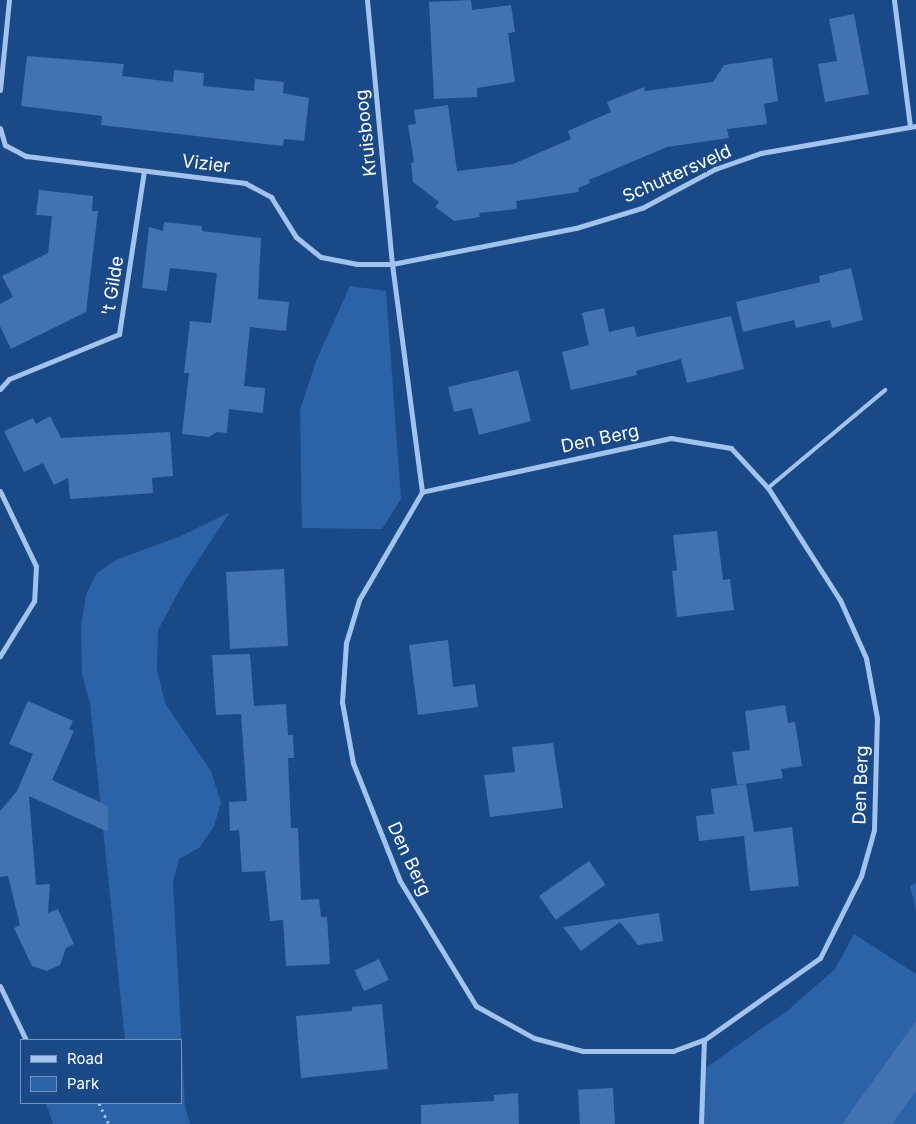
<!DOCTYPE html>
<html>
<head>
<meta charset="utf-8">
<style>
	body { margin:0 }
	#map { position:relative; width:916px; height:1124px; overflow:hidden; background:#1a4988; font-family:Inter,sans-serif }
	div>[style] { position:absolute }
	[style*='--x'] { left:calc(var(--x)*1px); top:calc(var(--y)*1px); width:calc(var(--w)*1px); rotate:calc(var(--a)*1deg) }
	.green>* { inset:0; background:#2c62a6 }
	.building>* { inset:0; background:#4272b1; transform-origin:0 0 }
	.path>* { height:3px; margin-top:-1.5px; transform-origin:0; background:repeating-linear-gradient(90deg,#a2c3ed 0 2.5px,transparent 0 6.5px) }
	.service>* { height:4px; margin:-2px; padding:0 2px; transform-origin:2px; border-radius:2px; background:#a2c3ed }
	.minor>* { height:5px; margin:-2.5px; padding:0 2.5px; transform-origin:2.5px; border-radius:2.5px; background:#a2c3ed }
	span { translate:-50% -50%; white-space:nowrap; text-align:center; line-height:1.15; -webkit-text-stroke:4px #1a4988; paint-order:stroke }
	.street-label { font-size:18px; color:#fff }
	.legend { position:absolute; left:20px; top:1039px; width:162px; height:65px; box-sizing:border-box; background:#1a4988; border:1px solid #7692b8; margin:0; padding:6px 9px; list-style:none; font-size:15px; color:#fff }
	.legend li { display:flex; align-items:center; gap:10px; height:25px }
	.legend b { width:25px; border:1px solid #7692b8 }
</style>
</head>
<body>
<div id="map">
	<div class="green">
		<i style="clip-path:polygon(350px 286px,386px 291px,401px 499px,382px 529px,302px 528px,300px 410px,316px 361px)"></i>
		<i style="clip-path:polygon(230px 512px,184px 582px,158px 630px,157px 670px,165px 703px,211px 771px,221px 803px,214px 826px,199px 848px,179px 859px,173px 882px,185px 1106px,190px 1124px,53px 1124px,46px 1103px,181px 1103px,181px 1040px,125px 1040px,90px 703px,82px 675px,81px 626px,86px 595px,96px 574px,116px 560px,181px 536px)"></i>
		<i style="clip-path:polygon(916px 883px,916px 910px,910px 886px)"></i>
		<i style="clip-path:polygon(854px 934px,916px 974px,916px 1124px,702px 1124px,701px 1071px,787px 1011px,835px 969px)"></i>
	</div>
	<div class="building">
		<i style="clip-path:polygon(471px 0,472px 10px,511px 5px,515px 32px,508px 33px,515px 82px,477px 88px,477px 97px,434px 99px,429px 2px)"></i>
		<i style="clip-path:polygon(854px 14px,869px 94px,825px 102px,818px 64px,837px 61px,829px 19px)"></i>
		<i style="clip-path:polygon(27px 56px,124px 64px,122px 76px,173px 82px,174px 70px,204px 73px,203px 86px,254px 91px,255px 79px,284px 82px,283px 93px,309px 98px,304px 141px,284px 139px,283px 146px,101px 125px,102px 116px,21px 106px)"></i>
		<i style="clip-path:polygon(772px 58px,778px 101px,764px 104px,767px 124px,727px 129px,729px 138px,667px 147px,589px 180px,590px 183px,578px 188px,579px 192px,516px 201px,517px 209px,479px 213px,480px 217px,454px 221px,435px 207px,439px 202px,413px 182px,411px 163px,414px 162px,408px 125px,416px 124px,414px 110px,448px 105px,457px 171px,513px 164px,571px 139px,568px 131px,611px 112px,607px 102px,644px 87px,645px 91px,713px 82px,724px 65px)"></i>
		<i style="clip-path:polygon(39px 190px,93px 196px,92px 211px,98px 211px,86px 312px,11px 349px,0 326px,0 304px,13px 297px,2px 276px,48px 253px,52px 216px,36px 215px)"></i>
		<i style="clip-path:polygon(164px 222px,202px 226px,202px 231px,261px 238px,258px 299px,289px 302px,286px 331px,250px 327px,244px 386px,265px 388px,263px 413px,229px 409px,227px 433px,217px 432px,209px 437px,182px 434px,189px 373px,184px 373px,190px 321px,211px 323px,217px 273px,170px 268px,167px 291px,142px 288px,149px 227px,163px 231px)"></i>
		<i style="clip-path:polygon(851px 268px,863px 320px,832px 328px,830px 320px,796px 328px,794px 320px,743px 332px,736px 302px,820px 282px,819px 276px)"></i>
		<i style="clip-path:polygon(604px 308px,609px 332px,634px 326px,637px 337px,731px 316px,744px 369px,687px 383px,681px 359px,636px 371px,637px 375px,571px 390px,562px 352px,589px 345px,582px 313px)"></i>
		<i style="clip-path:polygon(518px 370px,531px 421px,479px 435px,472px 408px,454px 412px,448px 387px)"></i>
		<i style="clip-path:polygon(50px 416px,61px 438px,170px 432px,173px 476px,152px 478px,153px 493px,70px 499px,68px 478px,54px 485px,43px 463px,24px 472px,4px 431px,33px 418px,36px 424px)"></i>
		<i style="clip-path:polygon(717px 531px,723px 580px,730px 579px,734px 610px,677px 617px,672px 571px,677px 570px,673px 535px)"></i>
		<i style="left:284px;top:569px;width:77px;height:58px;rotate:87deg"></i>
		<i style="clip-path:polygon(448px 640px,453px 687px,475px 684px,478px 707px,418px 715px,409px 645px)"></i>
		<i style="clip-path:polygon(250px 654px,254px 706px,286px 704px,288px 735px,293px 735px,294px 758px,288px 758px,291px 828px,298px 828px,301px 900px,319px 899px,321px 917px,327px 917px,330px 964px,286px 966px,283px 920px,270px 921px,265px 871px,242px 872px,239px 830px,230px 831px,229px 802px,247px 801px,241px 714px,216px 715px,212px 655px)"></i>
		<i style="clip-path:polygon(28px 701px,73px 721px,69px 729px,74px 731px,52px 780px,108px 806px,108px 832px,29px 796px,36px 885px,50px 884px,48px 913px,58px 909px,74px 944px,66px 948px,60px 965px,47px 971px,32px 966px,14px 928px,20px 925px,8px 876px,0 877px,0 811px,17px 791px,33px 754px,9px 744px)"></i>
		<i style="clip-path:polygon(785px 705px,788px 723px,795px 722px,802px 766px,781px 769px,783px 778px,737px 785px,732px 752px,750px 750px,745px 711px)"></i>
		<i style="clip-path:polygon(553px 743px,563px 808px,490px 817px,484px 775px,515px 772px,512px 747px)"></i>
		<i style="clip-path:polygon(746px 784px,754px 832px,792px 827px,799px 886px,750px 891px,744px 836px,699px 841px,696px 816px,714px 814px,711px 789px)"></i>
		<i style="left:589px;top:861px;width:29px;height:61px;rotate:55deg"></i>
		<i style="clip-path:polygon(659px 913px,663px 941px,638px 945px,620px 922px,581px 951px,563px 927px)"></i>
		<i style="left:379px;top:959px;width:23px;height:27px;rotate:65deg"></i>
		<i style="clip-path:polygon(382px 1004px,388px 1069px,301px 1078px,296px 1016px,352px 1011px,352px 1007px)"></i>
		<i style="clip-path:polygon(916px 1021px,916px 1091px,892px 1124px,842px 1124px)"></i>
		<i style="left:613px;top:1088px;width:36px;height:35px;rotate:87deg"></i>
		<i style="clip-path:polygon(518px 1093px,519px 1124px,421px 1124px,421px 1105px,494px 1101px,494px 1095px)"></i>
	</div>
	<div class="path">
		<i style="--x:99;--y:1103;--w:23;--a:65"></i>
	</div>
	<div class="service">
		<i style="--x:768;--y:488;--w:153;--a:-39.9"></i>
	</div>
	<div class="minor">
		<i style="--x:367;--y:0;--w:265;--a:84.6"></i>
		<i style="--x:392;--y:264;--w:230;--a:82.5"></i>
		<i style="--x:422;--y:492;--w:125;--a:120.3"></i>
		<i style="--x:359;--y:600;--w:45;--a:106.8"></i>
		<i style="--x:346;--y:643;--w:59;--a:93.9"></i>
		<i style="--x:342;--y:702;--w:62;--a:79.8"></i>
		<i style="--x:353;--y:763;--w:127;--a:68.3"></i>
		<i style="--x:400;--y:881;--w:146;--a:58.7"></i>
		<i style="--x:476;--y:1006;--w:66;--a:28.9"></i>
		<i style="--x:534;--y:1038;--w:51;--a:14.9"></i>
		<i style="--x:583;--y:1051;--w:90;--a:0"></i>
		<i style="--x:673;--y:1051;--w:33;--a:-20"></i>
		<i style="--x:704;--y:1040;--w:142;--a:-35.3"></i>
		<i style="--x:820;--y:958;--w:92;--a:-63.4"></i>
		<i style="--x:861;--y:876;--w:48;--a:-74.2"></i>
		<i style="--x:874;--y:830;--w:112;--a:-88.5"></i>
		<i style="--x:877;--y:718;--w:61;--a:-100.4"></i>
		<i style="--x:866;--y:658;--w:64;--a:-114.1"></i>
		<i style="--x:840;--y:600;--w:133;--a:-122.7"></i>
		<i style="--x:768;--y:488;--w:54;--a:-132.8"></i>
		<i style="--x:731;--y:448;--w:61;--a:-170.5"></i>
		<i style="--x:671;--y:438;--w:255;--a:167.8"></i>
		<i style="--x:894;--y:0;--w:128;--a:82.8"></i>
		<i style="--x:0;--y:90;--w:90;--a:-84.3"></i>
		<i style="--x:0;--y:128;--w:18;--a:74"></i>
		<i style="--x:5;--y:145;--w:24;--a:28"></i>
		<i style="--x:26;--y:156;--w:221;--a:7"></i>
		<i style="--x:245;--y:183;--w:30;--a:28"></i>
		<i style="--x:271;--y:197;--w:47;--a:58"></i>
		<i style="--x:296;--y:237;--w:32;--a:39"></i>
		<i style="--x:321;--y:257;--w:37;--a:11"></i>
		<i style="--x:357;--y:264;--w:35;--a:0"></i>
		<i style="--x:392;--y:264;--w:187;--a:-11.1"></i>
		<i style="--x:576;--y:228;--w:69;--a:-16.9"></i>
		<i style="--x:642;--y:208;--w:83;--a:-28.1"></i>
		<i style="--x:715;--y:169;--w:49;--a:-19.2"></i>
		<i style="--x:761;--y:153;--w:157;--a:-9.9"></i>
		<i style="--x:0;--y:389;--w:13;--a:-48"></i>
		<i style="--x:9;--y:379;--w:119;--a:-22.2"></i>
		<i style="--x:119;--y:334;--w:165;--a:-81.3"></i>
		<i style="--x:0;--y:491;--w:83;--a:64.4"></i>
		<i style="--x:36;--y:566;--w:35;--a:93"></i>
		<i style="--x:34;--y:601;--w:65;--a:121.7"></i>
		<i style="--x:0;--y:986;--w:60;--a:64.3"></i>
		<i style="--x:701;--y:1124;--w:84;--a:-88"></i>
	</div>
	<div class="street-label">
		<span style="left:366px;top:133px;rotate:-96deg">Kruisboog</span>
		<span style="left:206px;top:164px;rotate:7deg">Vizier</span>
		<span style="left:677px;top:174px;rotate:-24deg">Schuttersveld</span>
		<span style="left:113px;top:286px;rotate:-81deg">'t Gilde</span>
		<span style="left:600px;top:439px;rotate:-12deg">Den Berg</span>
		<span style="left:861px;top:785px;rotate:-88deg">Den Berg</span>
		<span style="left:409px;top:859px;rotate:65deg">Den Berg</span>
	</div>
	<ul class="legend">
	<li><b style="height:6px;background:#a2c3ed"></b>Road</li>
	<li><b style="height:14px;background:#2c62a6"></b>Park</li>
	</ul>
</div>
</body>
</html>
